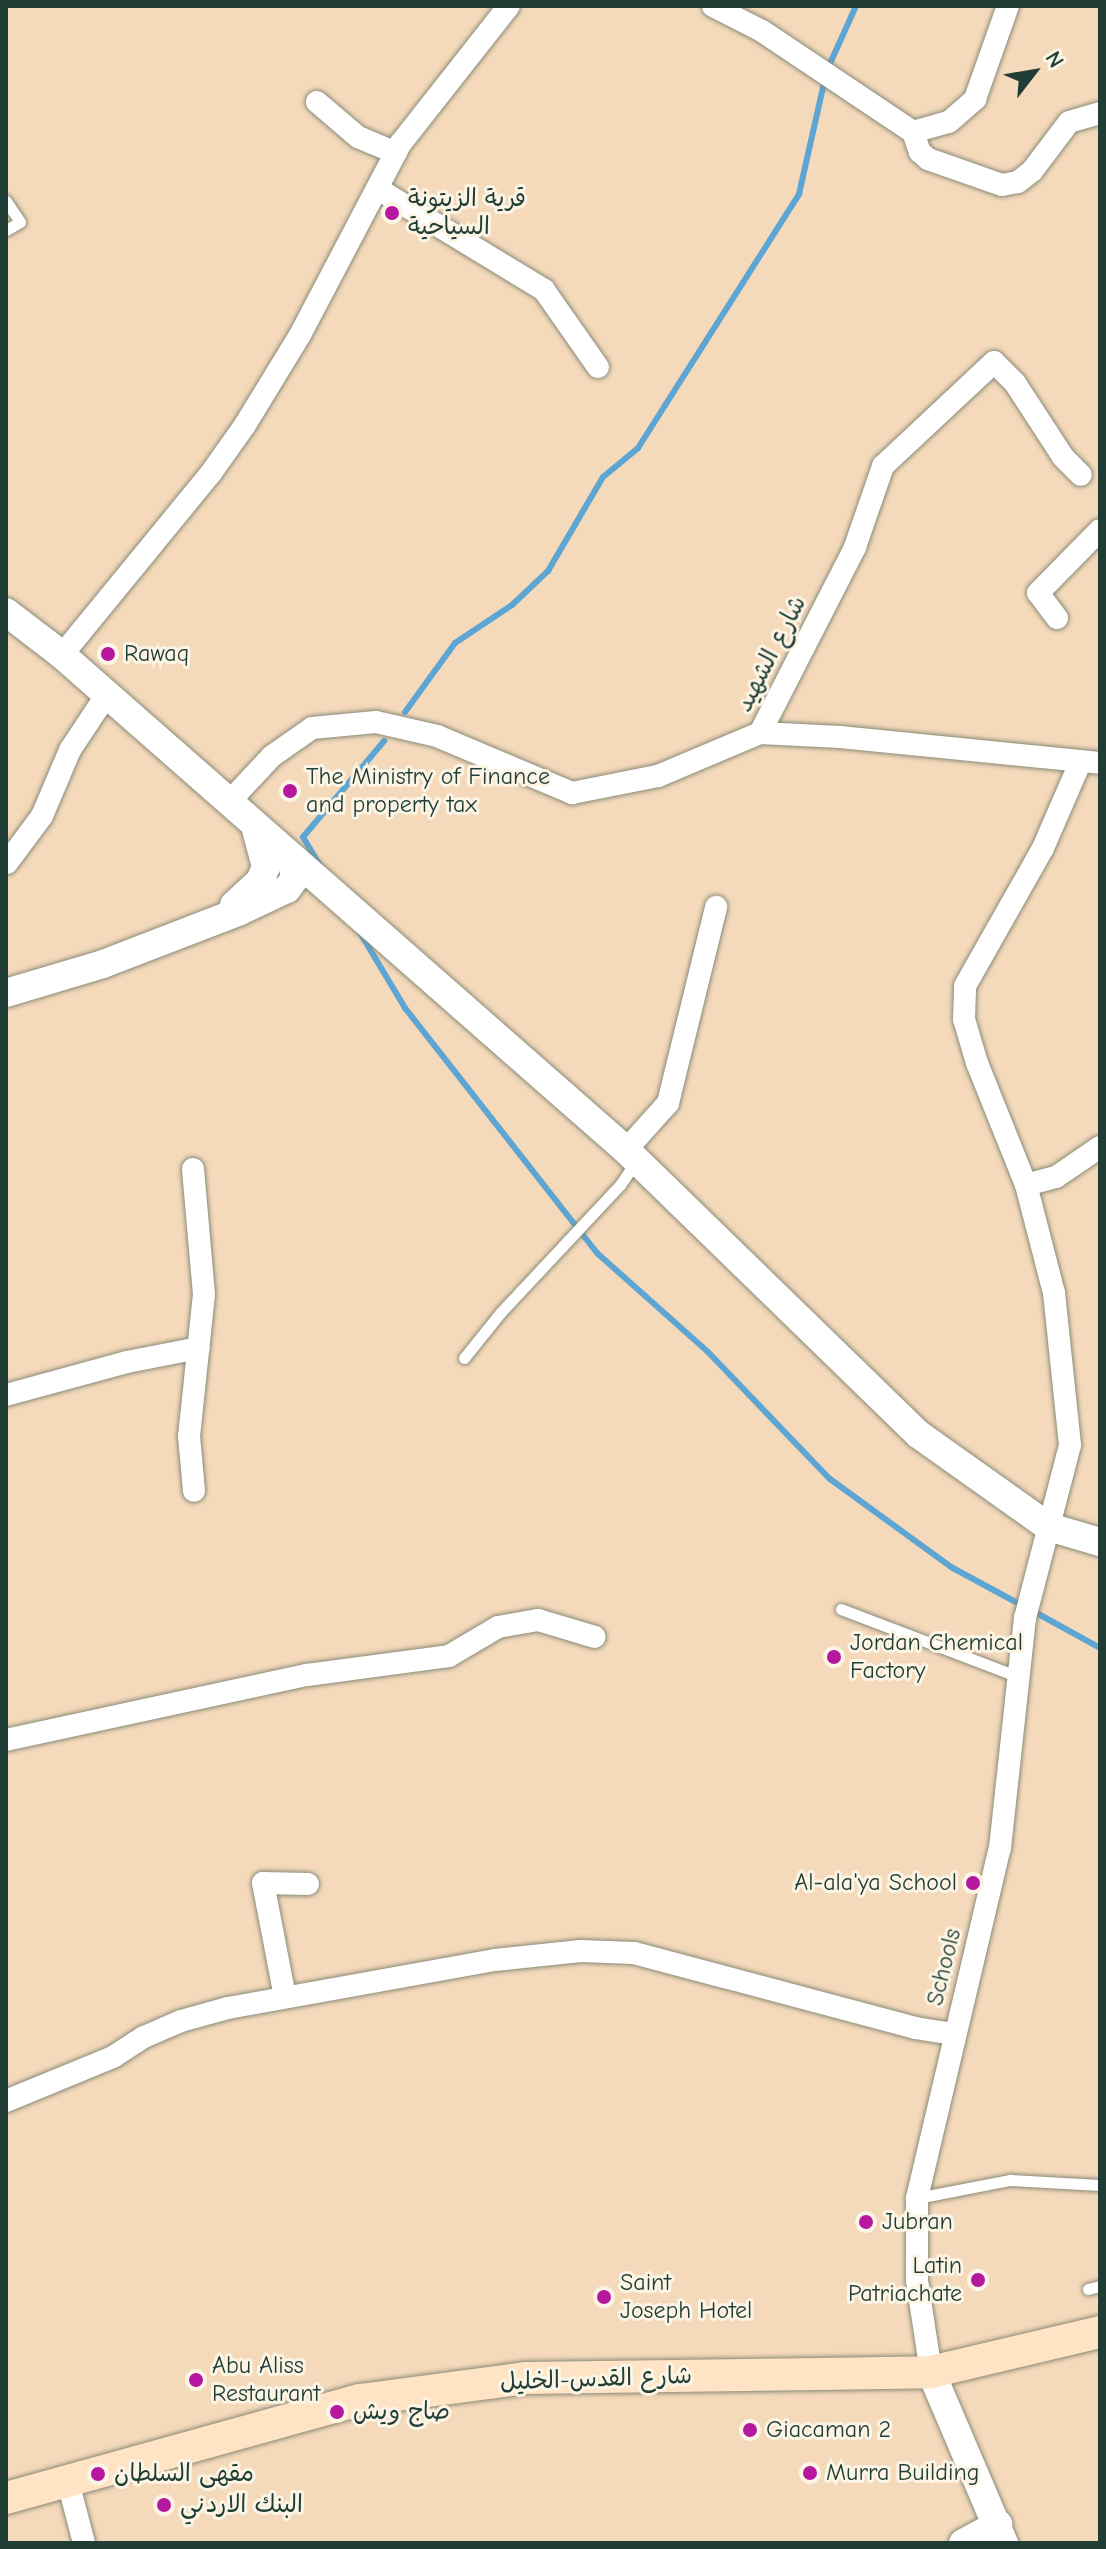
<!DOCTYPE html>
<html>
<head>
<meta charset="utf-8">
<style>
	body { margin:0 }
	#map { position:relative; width:1106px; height:2549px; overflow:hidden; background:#f4d9bb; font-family:"Comic Neue","Playpen Sans Arabic",sans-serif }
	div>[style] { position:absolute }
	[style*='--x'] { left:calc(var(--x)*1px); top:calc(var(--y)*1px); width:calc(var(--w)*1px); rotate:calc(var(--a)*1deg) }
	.stream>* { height:6px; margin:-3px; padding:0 3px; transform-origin:3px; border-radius:3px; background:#5da5d3 }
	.roads { filter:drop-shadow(0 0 2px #8a8b78) drop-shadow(0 0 2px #8a8b78) }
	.service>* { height:11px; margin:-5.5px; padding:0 5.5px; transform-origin:5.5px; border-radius:5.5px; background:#fff }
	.minor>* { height:22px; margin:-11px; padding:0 11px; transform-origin:11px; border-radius:11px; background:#fff }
	.tertiary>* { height:28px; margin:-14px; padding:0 14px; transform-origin:14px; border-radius:14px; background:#fff }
	.secondary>* { height:32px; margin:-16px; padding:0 16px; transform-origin:16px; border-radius:16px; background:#fee4c5 }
	.dots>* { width:22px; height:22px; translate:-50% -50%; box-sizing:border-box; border:4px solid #fcf5e5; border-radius:50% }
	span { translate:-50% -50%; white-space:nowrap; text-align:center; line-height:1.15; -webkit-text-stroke:6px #fcf5e5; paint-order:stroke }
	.poi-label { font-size:24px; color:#1f3d34 }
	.left { translate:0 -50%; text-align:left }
	.right { translate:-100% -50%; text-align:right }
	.street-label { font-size:24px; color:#1f3d34 }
	.frame { position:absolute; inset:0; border:8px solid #1f3d34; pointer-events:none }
	.north { position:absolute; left:994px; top:32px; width:80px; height:80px; -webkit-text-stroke:6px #fcf5e5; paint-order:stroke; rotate:59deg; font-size:22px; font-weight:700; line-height:32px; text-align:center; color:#1f3d34 }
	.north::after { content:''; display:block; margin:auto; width:28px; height:36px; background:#1f3d34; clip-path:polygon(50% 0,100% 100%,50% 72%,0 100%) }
</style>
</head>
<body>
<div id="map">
	<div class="stream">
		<i style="--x:828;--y:68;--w:68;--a:-65.7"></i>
		<i style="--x:405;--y:712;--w:85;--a:-54.1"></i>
		<i style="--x:455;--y:643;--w:69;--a:-33.7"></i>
		<i style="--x:512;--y:605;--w:50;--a:-43.4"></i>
		<i style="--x:548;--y:571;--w:109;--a:-59.7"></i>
		<i style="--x:603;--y:477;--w:45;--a:-39.6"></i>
		<i style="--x:638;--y:448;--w:301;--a:-57.6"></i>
		<i style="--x:799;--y:194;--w:118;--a:-77.3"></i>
		<i style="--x:321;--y:867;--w:35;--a:-121"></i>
		<i style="--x:303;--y:837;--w:126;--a:-49.8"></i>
		<i style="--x:359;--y:931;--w:90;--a:59.1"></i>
		<i style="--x:405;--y:1008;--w:311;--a:51.9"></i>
		<i style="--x:597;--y:1253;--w:149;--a:41.7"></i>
		<i style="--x:708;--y:1352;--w:176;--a:46.2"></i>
		<i style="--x:830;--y:1479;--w:150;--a:36"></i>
		<i style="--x:951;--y:1567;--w:82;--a:28.4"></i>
		<i style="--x:1033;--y:1611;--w:77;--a:28.9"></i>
	</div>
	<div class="roads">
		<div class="service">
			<i style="--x:6;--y:201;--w:25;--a:56"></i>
			<i style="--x:20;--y:222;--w:16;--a:150"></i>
			<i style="--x:464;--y:1358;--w:59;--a:-51.2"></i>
			<i style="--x:501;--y:1312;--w:174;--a:-46.9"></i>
			<i style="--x:620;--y:1185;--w:30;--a:-56"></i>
			<i style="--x:841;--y:1609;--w:191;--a:20.9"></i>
			<i style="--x:917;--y:2198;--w:95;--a:-11"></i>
			<i style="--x:1010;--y:2180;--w:90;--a:3.2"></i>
			<i style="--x:1088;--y:2289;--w:12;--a:-14"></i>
		</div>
		<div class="minor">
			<i style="--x:713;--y:6;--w:55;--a:27"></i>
			<i style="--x:762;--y:31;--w:182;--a:33.8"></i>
			<i style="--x:913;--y:132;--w:37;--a:-16"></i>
			<i style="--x:949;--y:122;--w:35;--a:-41"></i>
			<i style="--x:975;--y:99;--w:99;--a:-70.5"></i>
			<i style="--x:317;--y:102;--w:54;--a:40.5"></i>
			<i style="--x:358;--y:137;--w:41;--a:22.8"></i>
			<i style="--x:913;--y:132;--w:21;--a:71"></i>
			<i style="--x:920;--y:152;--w:11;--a:41"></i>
			<i style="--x:928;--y:159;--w:78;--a:19.4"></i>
			<i style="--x:1002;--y:185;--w:16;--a:-11"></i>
			<i style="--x:1018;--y:182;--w:18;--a:-38"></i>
			<i style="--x:1032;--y:171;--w:61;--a:-52.9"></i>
			<i style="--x:1069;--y:122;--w:32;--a:-16"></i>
			<i style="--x:378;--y:189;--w:194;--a:31.3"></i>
			<i style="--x:544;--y:290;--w:94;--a:55"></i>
			<i style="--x:1057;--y:618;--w:31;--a:-127"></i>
			<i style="--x:1038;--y:593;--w:88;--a:-45.5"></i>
			<i style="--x:62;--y:655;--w:235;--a:-50.7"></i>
			<i style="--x:211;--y:473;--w:59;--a:-54.7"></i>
			<i style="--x:245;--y:425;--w:105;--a:-58.6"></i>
			<i style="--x:300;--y:335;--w:217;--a:-62.3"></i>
			<i style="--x:401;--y:143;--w:174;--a:-51.8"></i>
			<i style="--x:760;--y:733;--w:80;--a:2.9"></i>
			<i style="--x:840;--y:737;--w:261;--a:5.7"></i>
			<i style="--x:229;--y:802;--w:63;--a:-46.9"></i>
			<i style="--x:272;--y:756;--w:49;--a:-35"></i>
			<i style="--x:312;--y:728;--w:64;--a:-5.4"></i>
			<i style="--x:376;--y:722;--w:63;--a:12.9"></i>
			<i style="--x:437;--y:736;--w:147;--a:22.9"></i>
			<i style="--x:572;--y:793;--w:88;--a:-11.2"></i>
			<i style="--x:658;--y:776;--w:111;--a:-22.9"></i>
			<i style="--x:760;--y:733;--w:209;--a:-62.9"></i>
			<i style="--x:855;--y:547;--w:86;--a:-70.9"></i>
			<i style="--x:883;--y:466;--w:152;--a:-43.1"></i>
			<i style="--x:994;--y:362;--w:30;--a:45"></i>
			<i style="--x:1015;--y:383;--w:88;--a:57"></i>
			<i style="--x:1063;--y:457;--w:25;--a:45"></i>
			<i style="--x:7;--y:863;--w:59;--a:-53.3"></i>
			<i style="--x:42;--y:816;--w:72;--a:-67"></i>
			<i style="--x:70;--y:750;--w:67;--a:-56.5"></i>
			<i style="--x:626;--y:1150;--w:63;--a:-48.2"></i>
			<i style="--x:668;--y:1103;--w:202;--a:-76.2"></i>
			<i style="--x:193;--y:1169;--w:125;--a:85"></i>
			<i style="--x:204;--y:1294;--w:143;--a:96"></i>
			<i style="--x:189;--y:1436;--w:55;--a:84.8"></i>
			<i style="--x:1026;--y:1185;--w:31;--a:-15"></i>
			<i style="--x:1056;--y:1177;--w:53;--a:-34.3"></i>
			<i style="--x:6;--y:1395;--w:125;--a:-15.3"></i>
			<i style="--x:127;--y:1362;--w:73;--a:-11"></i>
			<i style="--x:6;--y:1740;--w:308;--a:-12.2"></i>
			<i style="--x:307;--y:1675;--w:143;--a:-7.6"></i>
			<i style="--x:449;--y:1656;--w:57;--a:-30.6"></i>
			<i style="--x:498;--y:1627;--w:41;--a:-9.9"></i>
			<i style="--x:538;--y:1620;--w:59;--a:16.6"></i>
			<i style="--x:285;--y:1997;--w:116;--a:-100.9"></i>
			<i style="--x:263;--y:1883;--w:45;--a:1.3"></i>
			<i style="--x:6;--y:2101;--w:116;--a:-22.4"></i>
			<i style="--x:113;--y:2057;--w:37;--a:-33"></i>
			<i style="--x:144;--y:2037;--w:40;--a:-23.4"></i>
			<i style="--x:181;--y:2021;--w:49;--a:-15.5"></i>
			<i style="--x:228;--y:2008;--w:271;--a:-10.2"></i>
			<i style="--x:495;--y:1960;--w:86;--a:-6"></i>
			<i style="--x:581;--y:1951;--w:53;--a:2.2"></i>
			<i style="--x:634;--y:1953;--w:291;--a:14.9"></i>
			<i style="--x:915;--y:2028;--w:38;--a:9"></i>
			<i style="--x:931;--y:2372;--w:93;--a:-98.7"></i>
			<i style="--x:917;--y:2280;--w:82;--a:-90"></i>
			<i style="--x:917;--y:2198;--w:360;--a:-76.7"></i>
			<i style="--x:1000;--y:1848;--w:231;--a:-83.8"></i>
			<i style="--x:1025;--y:1618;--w:179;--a:-75.4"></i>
			<i style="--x:1070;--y:1445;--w:153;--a:-96"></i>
			<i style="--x:1054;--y:1293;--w:112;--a:-104.5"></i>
			<i style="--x:1026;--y:1185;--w:131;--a:-111.9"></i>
			<i style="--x:977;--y:1063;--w:46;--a:-106.5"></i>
			<i style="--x:964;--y:1019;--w:33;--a:-88"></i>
			<i style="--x:965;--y:986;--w:159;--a:-60.5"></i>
			<i style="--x:1043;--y:848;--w:93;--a:-66.5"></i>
			<i style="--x:68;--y:2482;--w:63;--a:75.3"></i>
		</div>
		<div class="tertiary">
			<i style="--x:6;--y:612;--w:71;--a:37.5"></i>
			<i style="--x:62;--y:655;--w:750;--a:41.27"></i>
			<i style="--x:626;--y:1150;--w:407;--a:44.2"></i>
			<i style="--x:918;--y:1434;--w:161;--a:35.4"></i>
			<i style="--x:1049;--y:1527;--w:53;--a:16.4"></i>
			<i style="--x:234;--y:905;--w:35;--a:-43"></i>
			<i style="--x:260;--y:881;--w:15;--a:-67"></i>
			<i style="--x:266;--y:867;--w:42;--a:-105"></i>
			<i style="--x:6;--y:993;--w:101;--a:-16.6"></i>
			<i style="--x:103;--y:964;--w:147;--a:-21.1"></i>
			<i style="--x:240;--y:911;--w:52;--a:-25.1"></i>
			<i style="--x:287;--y:889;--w:14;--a:-54"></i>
			<i style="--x:295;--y:878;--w:20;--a:-101"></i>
			<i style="--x:931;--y:2372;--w:186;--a:66.9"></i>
			<i style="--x:963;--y:2543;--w:40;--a:-28"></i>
		</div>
		<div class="secondary">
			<i style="--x:6;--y:2498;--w:367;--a:-15.5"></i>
			<i style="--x:360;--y:2400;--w:167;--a:-7.5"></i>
			<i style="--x:526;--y:2378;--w:405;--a:-0.8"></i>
			<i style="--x:931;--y:2372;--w:174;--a:-13.3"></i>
		</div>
	</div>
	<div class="dots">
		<i style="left:392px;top:213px;background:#b5179e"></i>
		<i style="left:108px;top:654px;background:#b5179e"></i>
		<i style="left:290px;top:791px;background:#b5179e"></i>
		<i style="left:834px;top:1657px;background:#b5179e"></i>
		<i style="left:973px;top:1883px;background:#b5179e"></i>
		<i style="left:866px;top:2222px;background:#b5179e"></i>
		<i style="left:978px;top:2280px;background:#b5179e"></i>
		<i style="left:604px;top:2297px;background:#b5179e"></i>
		<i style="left:196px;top:2380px;background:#b5179e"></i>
		<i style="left:337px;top:2412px;background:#b5179e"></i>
		<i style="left:750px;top:2430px;background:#b5179e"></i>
		<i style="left:810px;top:2473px;background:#b5179e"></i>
		<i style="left:98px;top:2474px;background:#b5179e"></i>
		<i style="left:164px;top:2505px;background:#b5179e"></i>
	</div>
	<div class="poi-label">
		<span class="left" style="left:408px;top:213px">قرية الزيتونة<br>السياحية</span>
		<span class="left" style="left:124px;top:654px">Rawaq</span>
		<span class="left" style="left:306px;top:791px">The Ministry of Finance<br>and property tax</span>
		<span class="left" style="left:850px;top:1657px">Jordan Chemical<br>Factory</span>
		<span class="right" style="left:957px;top:1883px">Al-ala'ya School</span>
		<span class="left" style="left:882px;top:2222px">Jubran</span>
		<span class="right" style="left:962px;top:2280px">Latin<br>Patriachate</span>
		<span class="left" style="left:620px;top:2297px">Saint<br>Joseph Hotel</span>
		<span class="left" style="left:212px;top:2380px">Abu Aliss<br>Restaurant</span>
		<span class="left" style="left:353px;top:2412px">صاج ويش</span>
		<span class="left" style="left:766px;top:2430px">Giacaman 2</span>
		<span class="left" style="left:826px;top:2473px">Murra Building</span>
		<span class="left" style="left:114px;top:2474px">مقهى السلطان</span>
		<span class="left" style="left:180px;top:2505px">البنك الاردني</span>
	</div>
	<div class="street-label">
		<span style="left:771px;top:654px;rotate:-63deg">شارع الشهيد</span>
		<span style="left:944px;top:1967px;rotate:-76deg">Schools</span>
		<span style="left:596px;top:2379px;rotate:-2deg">شارع القدس-الخليل</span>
	</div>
	<div class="frame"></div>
	<div class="north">N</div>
</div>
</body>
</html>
